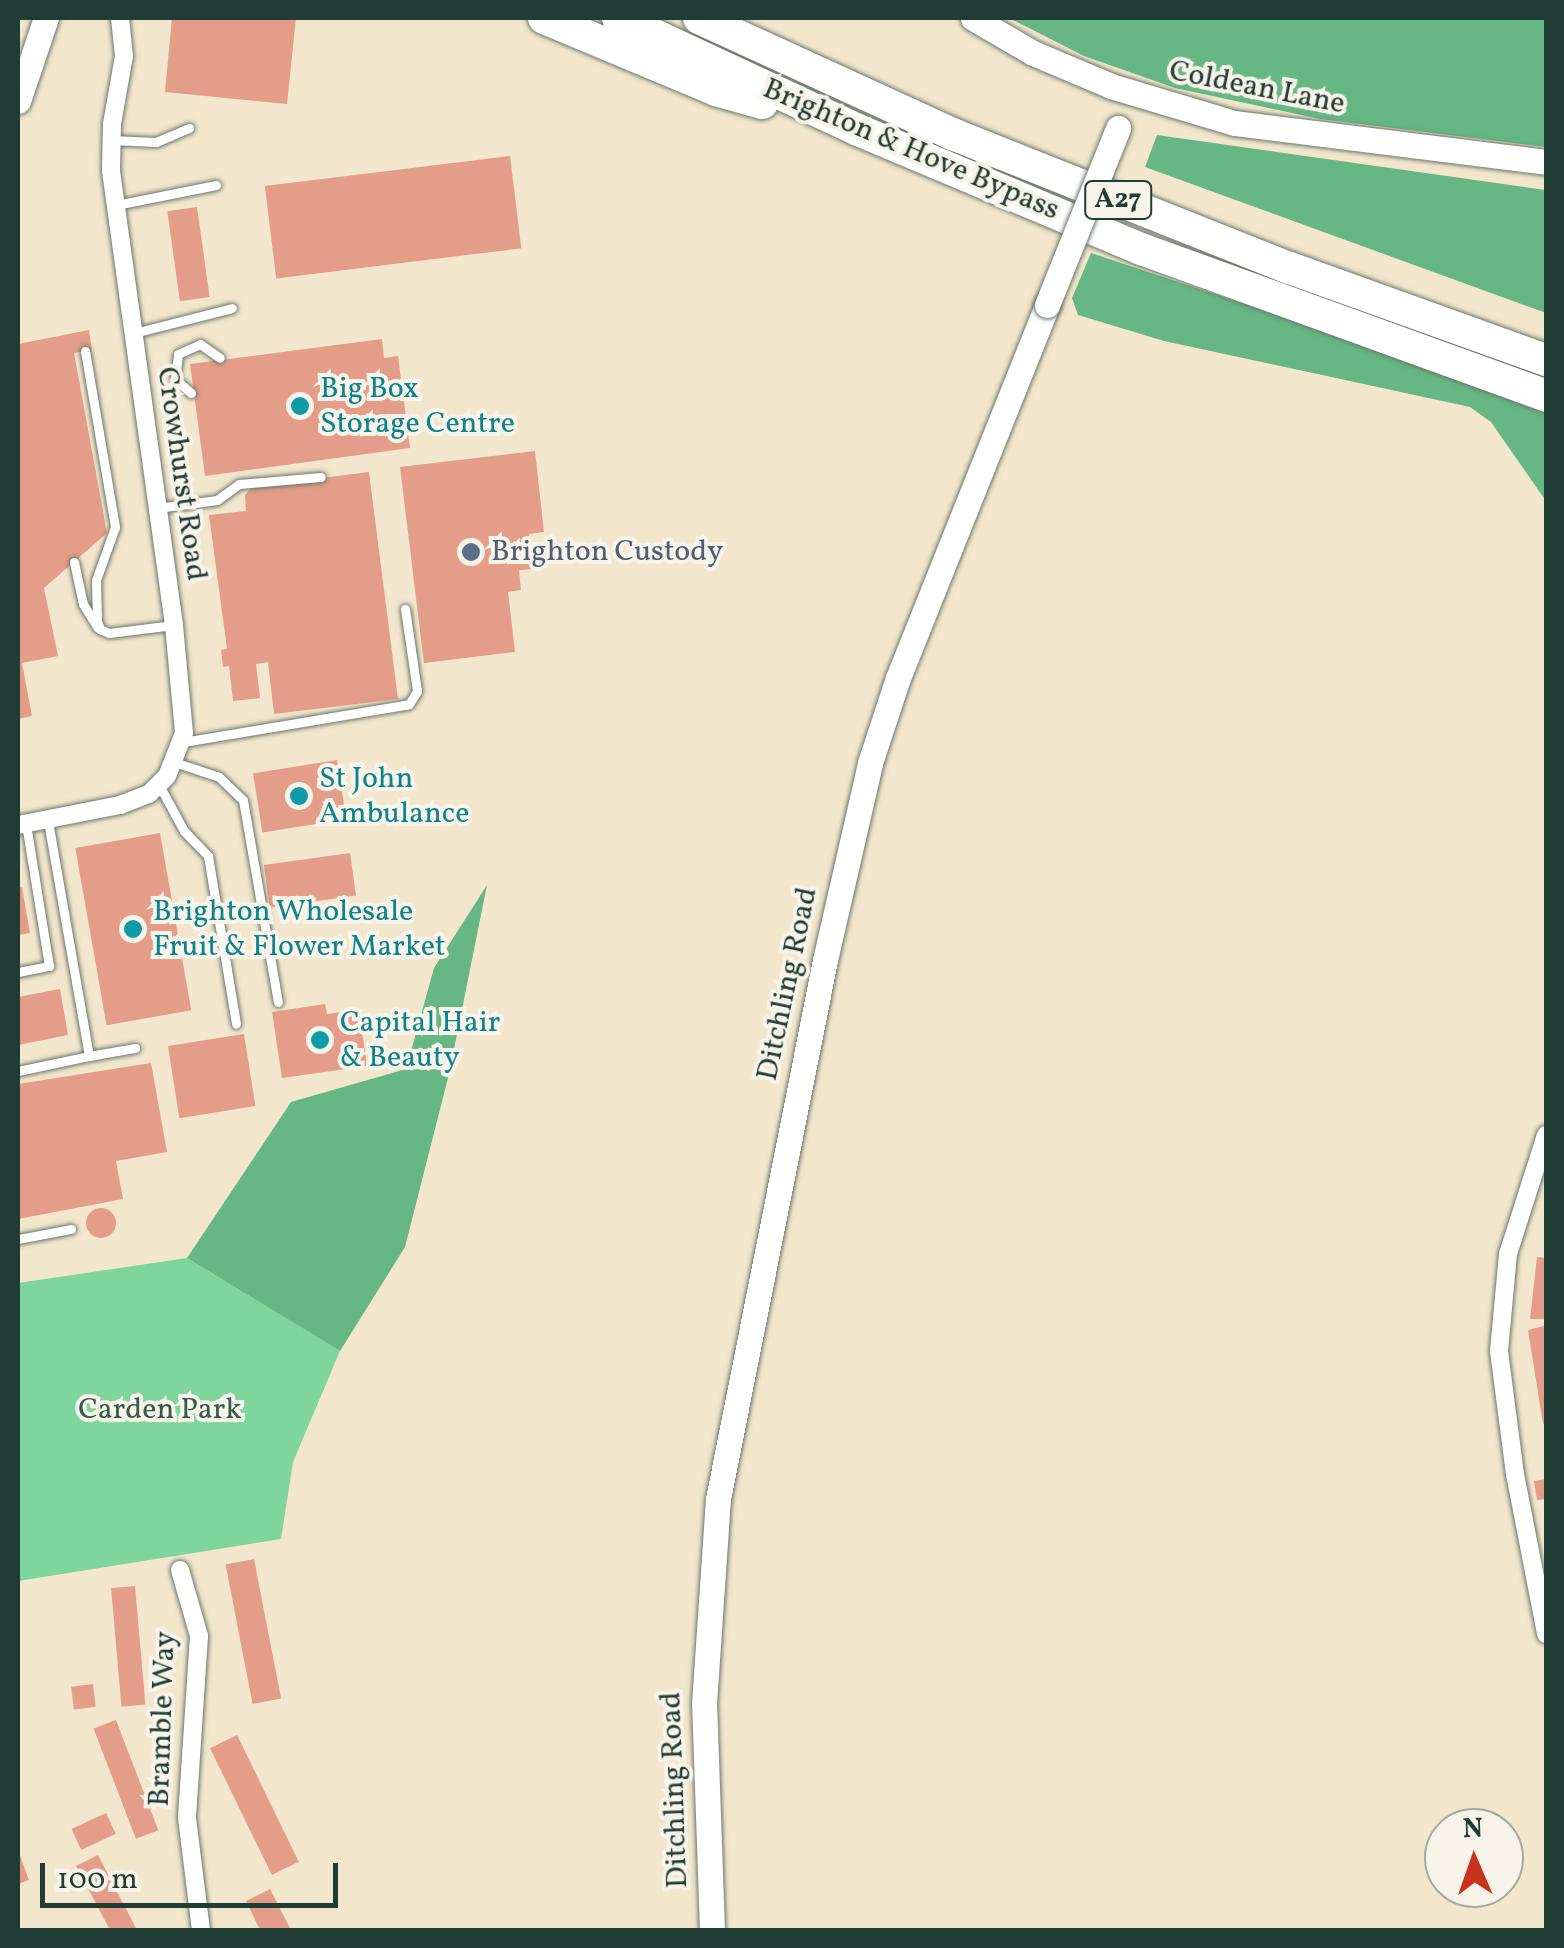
<!DOCTYPE html>
<html>
<head>
<meta charset="utf-8">
<style>
	body { margin:0 }
	#map { position:relative; width:1564px; height:1948px; overflow:hidden; background:#f2e6cd; font-family:Vollkorn,serif }
	div>[style] { position:absolute }
	[style*='--x'] { left:calc(var(--x)*1px); top:calc(var(--y)*1px); width:calc(var(--w)*1px); rotate:calc(var(--a)*1deg) }
	.green>* { inset:0; background:#7ed69c }
	.forest>* { inset:0; background:#66b784 }
	.building>* { inset:0; background:#e49d88; transform-origin:0 0 }
	.round { border-radius:50% }
	.roads { filter:drop-shadow(0 0 2px #69786a) drop-shadow(0 0 2px #69786a) }
	.lane>* { height:9px; margin:-4.5px; padding:0 4.5px; transform-origin:4.5px; border-radius:4.5px; background:#fff }
	.street>* { height:18px; margin:-9px; padding:0 9px; transform-origin:9px; border-radius:9px; background:#fff }
	.secondary>* { height:25px; margin:-12.5px; padding:0 12.5px; transform-origin:12.5px; border-radius:12.5px; background:#fff }
	.highway>* { height:32px; margin:-16px; padding:0 16px; transform-origin:16px; border-radius:16px; background:#fff }
	.bridges { filter:drop-shadow(0 0 2px #69786a) drop-shadow(0 0 2px #69786a) }
	.secondary-bridge>* { height:25px; margin:-12.5px; padding:0 12.5px; transform-origin:12.5px; border-radius:12.5px; background:#fff }
	.dots>* { width:28px; height:28px; translate:-50% -50%; box-sizing:border-box; border:5px solid #f7f3e8; border-radius:50% }
	span { translate:-50% -50%; white-space:nowrap; text-align:center; line-height:1.15; -webkit-text-stroke:8px #f7f3e8; paint-order:stroke }
	.shield-label span { padding:2px 8px; background:#f7f3e8; border:2px solid; border-radius:8px; -webkit-text-stroke-width:0 }
	.shield-label { font-size:28px; color:#1f3d34; font-weight:700 }
	.street-label { font-size:30px; color:#1f3d34 }
	.culture-label { font-size:30px; color:#0d838f }
	.left { translate:0 -50%; text-align:left }
	.service-label { font-size:30px; color:#4e5e75 }
	.park-label { font-size:30px; color:#325c49 }
	.frame { position:absolute; inset:0; border:20px solid #1f3d34; pointer-events:none }
	.north { position:absolute; left:1424px; top:1808px; width:100px; height:100px; box-sizing:border-box; background:#f7f3e8; border:2px solid #a1aaa0; border-radius:50%; rotate:358deg; font-size:28px; font-weight:700; line-height:40px; text-align:center; color:#1f3d34 }
	.north::after { content:''; display:block; margin:auto; width:35px; height:45px; background:#c8321e; clip-path:polygon(50% 0,100% 100%,50% 72%,0 100%) }
	.scale { position:absolute; left:40px; top:1863px; width:298px; height:45px; box-sizing:border-box; border:5px solid #1f3d34; border-top:0; padding-left:12px; font-size:30px; line-height:35px; white-space:nowrap; color:#1f3d34; -webkit-text-stroke:8px #f7f3e8; paint-order:stroke }
</style>
</head>
<body>
<div id="map">
	<div class="green">
		<i style="clip-path:polygon(187px 1258px,340px 1351px,293px 1462px,281px 1539px,18px 1581px,18px 1283px)"></i>
	</div>
	<div class="forest">
		<i style="clip-path:polygon(1009px 18px,1546px 18px,1546px 147px,1320px 119px,1175px 88px,1084px 56px)"></i>
		<i style="clip-path:polygon(1157px 135px,1546px 190px,1546px 313px,1145px 167px)"></i>
		<i style="clip-path:polygon(1091px 253px,1546px 404px,1546px 501px,1491px 422px,1470px 407px,1164px 341px,1078px 315px,1072px 298px)"></i>
		<i style="clip-path:polygon(487px 885px,449px 1074px,405px 1247px,340px 1351px,187px 1258px,291px 1102px,406px 1069px,434px 968px)"></i>
	</div>
	<div class="building">
		<i style="clip-path:polygon(172px 18px,296px 18px,287px 104px,165px 92px)"></i>
		<i style="left:510px;top:156px;width:93px;height:247px;rotate:83deg"></i>
		<i style="left:197px;top:207px;width:91px;height:30px;rotate:82deg"></i>
		<i style="clip-path:polygon(89px 330px,92px 350px,74px 353px,107px 533px,44px 588px,58px 656px,22px 663px,32px 716px,18px 719px,18px 344px)"></i>
		<i style="clip-path:polygon(382px 339px,384px 358px,398px 356px,410px 448px,205px 476px,190px 364px)"></i>
		<i style="clip-path:polygon(535px 451px,544px 532px,529px 534px,533px 569px,519px 570px,521px 590px,508px 592px,515px 652px,424px 663px,400px 467px)"></i>
		<i style="clip-path:polygon(369px 472px,398px 699px,274px 714px,268px 662px,256px 664px,260px 698px,233px 701px,229px 666px,223px 667px,221px 650px,227px 649px,209px 515px,246px 511px,245px 495px,252px 487px)"></i>
		<i style="left:337px;top:760px;width:60px;height:85px;rotate:81deg"></i>
		<i style="left:160px;top:833px;width:180px;height:86px;rotate:80deg"></i>
		<i style="left:350px;top:853px;width:43px;height:87px;rotate:82deg"></i>
		<i style="clip-path:polygon(22px 887px,30px 933px,18px 935px,18px 888px)"></i>
		<i style="clip-path:polygon(60px 989px,68px 1035px,18px 1045px,18px 997px)"></i>
		<i style="clip-path:polygon(325px 1004px,327px 1014px,359px 1010px,367px 1066px,282px 1078px,272px 1012px)"></i>
		<i style="left:244px;top:1034px;width:73px;height:77px;rotate:81deg"></i>
		<i style="clip-path:polygon(151px 1063px,167px 1152px,116px 1161px,123px 1199px,18px 1219px,18px 1084px)"></i>
		<i class="round" style="left:86px;top:1208px;width:30px;height:30px"></i>
		<i style="clip-path:polygon(1537px 1257px,1546px 1258px,1546px 1319px,1530px 1319px)"></i>
		<i style="clip-path:polygon(1544px 1326px,1546px 1423px,1543px 1424px,1528px 1330px)"></i>
		<i style="clip-path:polygon(1546px 1479px,1546px 1499px,1537px 1500px,1534px 1481px)"></i>
		<i style="left:254px;top:1559px;width:142px;height:29px;rotate:79deg"></i>
		<i style="left:135px;top:1586px;width:119px;height:24px;rotate:85deg"></i>
		<i style="left:93px;top:1684px;width:23px;height:22px;rotate:83deg"></i>
		<i style="left:116px;top:1720px;width:118px;height:24px;rotate:69deg"></i>
		<i style="left:237px;top:1735px;width:141px;height:30px;rotate:64deg"></i>
		<i style="left:106px;top:1813px;width:23px;height:38px;rotate:65deg"></i>
		<i style="clip-path:polygon(18px 1850px,29px 1880px,18px 1884px)"></i>
		<i style="clip-path:polygon(98px 1855px,137px 1930px,110px 1930px,76px 1866px)"></i>
		<i style="clip-path:polygon(270px 1889px,291px 1930px,260px 1930px,246px 1901px)"></i>
	</div>
	<div class="roads">
		<div class="lane">
			<i style="--x:111;--y:140;--w:45;--a:2.5"></i>
			<i style="--x:156;--y:142;--w:36;--a:-23"></i>
			<i style="--x:116;--y:205;--w:102;--a:-11.3"></i>
			<i style="--x:134;--y:333;--w:101;--a:-14.3"></i>
			<i style="--x:85;--y:351;--w:179;--a:80.3"></i>
			<i style="--x:115;--y:527;--w:56;--a:109.7"></i>
			<i style="--x:96;--y:580;--w:41;--a:88.6"></i>
			<i style="--x:97;--y:621;--w:9;--a:69"></i>
			<i style="--x:100;--y:629;--w:10;--a:24"></i>
			<i style="--x:109;--y:633;--w:65;--a:-7"></i>
			<i style="--x:191;--y:393;--w:21;--a:-139"></i>
			<i style="--x:175;--y:379;--w:25;--a:-83"></i>
			<i style="--x:178;--y:354;--w:24;--a:-24"></i>
			<i style="--x:200;--y:344;--w:24;--a:35"></i>
			<i style="--x:157;--y:508;--w:61;--a:-7.6"></i>
			<i style="--x:217;--y:500;--w:27;--a:-36"></i>
			<i style="--x:239;--y:484;--w:82;--a:-4.9"></i>
			<i style="--x:74;--y:562;--w:43;--a:77.9"></i>
			<i style="--x:83;--y:604;--w:28;--a:58"></i>
			<i style="--x:183;--y:742;--w:229;--a:-9.5"></i>
			<i style="--x:409;--y:704;--w:15;--a:-58"></i>
			<i style="--x:417;--y:691;--w:83;--a:-98.3"></i>
			<i style="--x:174;--y:762;--w:47;--a:18.4"></i>
			<i style="--x:219;--y:777;--w:33;--a:44"></i>
			<i style="--x:243;--y:800;--w:205;--a:80.2"></i>
			<i style="--x:159;--y:785;--w:52;--a:61.5"></i>
			<i style="--x:184;--y:831;--w:35;--a:46"></i>
			<i style="--x:208;--y:856;--w:170;--a:80.5"></i>
			<i style="--x:18;--y:972;--w:32;--a:-11"></i>
			<i style="--x:49;--y:966;--w:144;--a:-99.2"></i>
			<i style="--x:89;--y:1056;--w:47;--a:-9.9"></i>
			<i style="--x:18;--y:1071;--w:73;--a:-11.9"></i>
			<i style="--x:89;--y:1056;--w:240;--a:-99.9"></i>
			<i style="--x:18;--y:1239;--w:54;--a:-10.7"></i>
		</div>
		<div class="street">
			<i style="--x:18;--y:825;--w:104;--a:-11.1"></i>
			<i style="--x:120;--y:805;--w:31;--a:-21"></i>
			<i style="--x:149;--y:794;--w:25;--a:-45"></i>
			<i style="--x:167;--y:776;--w:46;--a:-68.4"></i>
			<i style="--x:184;--y:733;--w:108;--a:-95.3"></i>
			<i style="--x:174;--y:625;--w:459;--a:-97.9"></i>
			<i style="--x:111;--y:170;--w:46;--a:-88.8"></i>
			<i style="--x:112;--y:124;--w:69;--a:-80"></i>
			<i style="--x:124;--y:56;--w:38;--a:-96"></i>
			<i style="--x:1546;--y:1135;--w:125;--a:107.7"></i>
			<i style="--x:1508;--y:1254;--w:97;--a:95.3"></i>
			<i style="--x:1499;--y:1351;--w:124;--a:82.6"></i>
			<i style="--x:1515;--y:1474;--w:163;--a:79"></i>
			<i style="--x:180;--y:1570;--w:69;--a:73.9"></i>
			<i style="--x:199;--y:1636;--w:182;--a:93.8"></i>
			<i style="--x:187;--y:1818;--w:113;--a:82.9"></i>
		</div>
		<div class="secondary">
			<i style="--x:973;--y:18;--w:69;--a:30.3"></i>
			<i style="--x:1033;--y:53;--w:85;--a:22.9"></i>
			<i style="--x:1111;--y:86;--w:128;--a:16.7"></i>
			<i style="--x:1234;--y:123;--w:314;--a:7.1"></i>
			<i style="--x:18;--y:101;--w:88;--a:-71.4"></i>
			<i style="--x:712;--y:1930;--w:226;--a:-92"></i>
			<i style="--x:704;--y:1704;--w:205;--a:-86.1"></i>
			<i style="--x:718;--y:1499;--w:550;--a:-78.77"></i>
			<i style="--x:825;--y:960;--w:202;--a:-77.1"></i>
			<i style="--x:870;--y:763;--w:89;--a:-71.8"></i>
			<i style="--x:898;--y:678;--w:402;--a:-68.2"></i>
		</div>
		<div class="highway">
			<i style="--x:544;--y:18;--w:186;--a:22.7"></i>
			<i style="--x:716;--y:90;--w:48;--a:15.8"></i>
			<i style="--x:618;--y:18;--w:265;--a:25"></i>
			<i style="--x:858;--y:130;--w:307;--a:22.8"></i>
			<i style="--x:1141;--y:249;--w:431;--a:19.9"></i>
			<i style="--x:699;--y:18;--w:281;--a:24.6"></i>
			<i style="--x:955;--y:135;--w:360;--a:21.7"></i>
			<i style="--x:1290;--y:268;--w:272;--a:19.8"></i>
		</div>
	</div>
	<div class="bridges">
		<div class="secondary-bridge">
			<i style="--x:1047;--y:305;--w:191;--a:-68.1"></i>
		</div>
	</div>
	<div class="dots">
		<i style="left:300px;top:406px;background:#0f9aa8"></i>
		<i style="left:471px;top:552px;background:#5c6f8a"></i>
		<i style="left:299px;top:796px;background:#0f9aa8"></i>
		<i style="left:133px;top:929px;background:#0f9aa8"></i>
		<i style="left:320px;top:1040px;background:#0f9aa8"></i>
	</div>
	<div class="shield-label">
		<span style="left:1118px;top:200px">A27</span>
	</div>
	<div class="street-label">
		<span style="left:1257px;top:88px;rotate:11deg">Coldean Lane</span>
		<span style="left:911px;top:150px;rotate:23deg">Brighton &amp; Hove Bypass</span>
		<span style="left:181px;top:474px;rotate:82deg">Crowhurst Road</span>
		<span style="left:788px;top:984px;rotate:-78deg">Ditchling Road</span>
		<span style="left:163px;top:1719px;rotate:-88deg">Bramble Way</span>
		<span style="left:675px;top:1790px;rotate:-92deg">Ditchling Road</span>
	</div>
	<div class="culture-label">
		<span class="left" style="left:320px;top:406px">Big Box<br>Storage Centre</span>
		<span class="left" style="left:319px;top:796px">St John<br>Ambulance</span>
		<span class="left" style="left:153px;top:929px">Brighton Wholesale<br>Fruit &amp; Flower Market</span>
		<span class="left" style="left:340px;top:1040px">Capital Hair<br>&amp; Beauty</span>
	</div>
	<div class="service-label">
		<span class="left" style="left:491px;top:552px">Brighton Custody</span>
	</div>
	<div class="park-label">
		<span style="left:160px;top:1410px">Carden Park</span>
	</div>
	<div class="frame"></div>
	<div class="north">N</div>
	<div class="scale">100 m</div>
</div>
</body>
</html>
